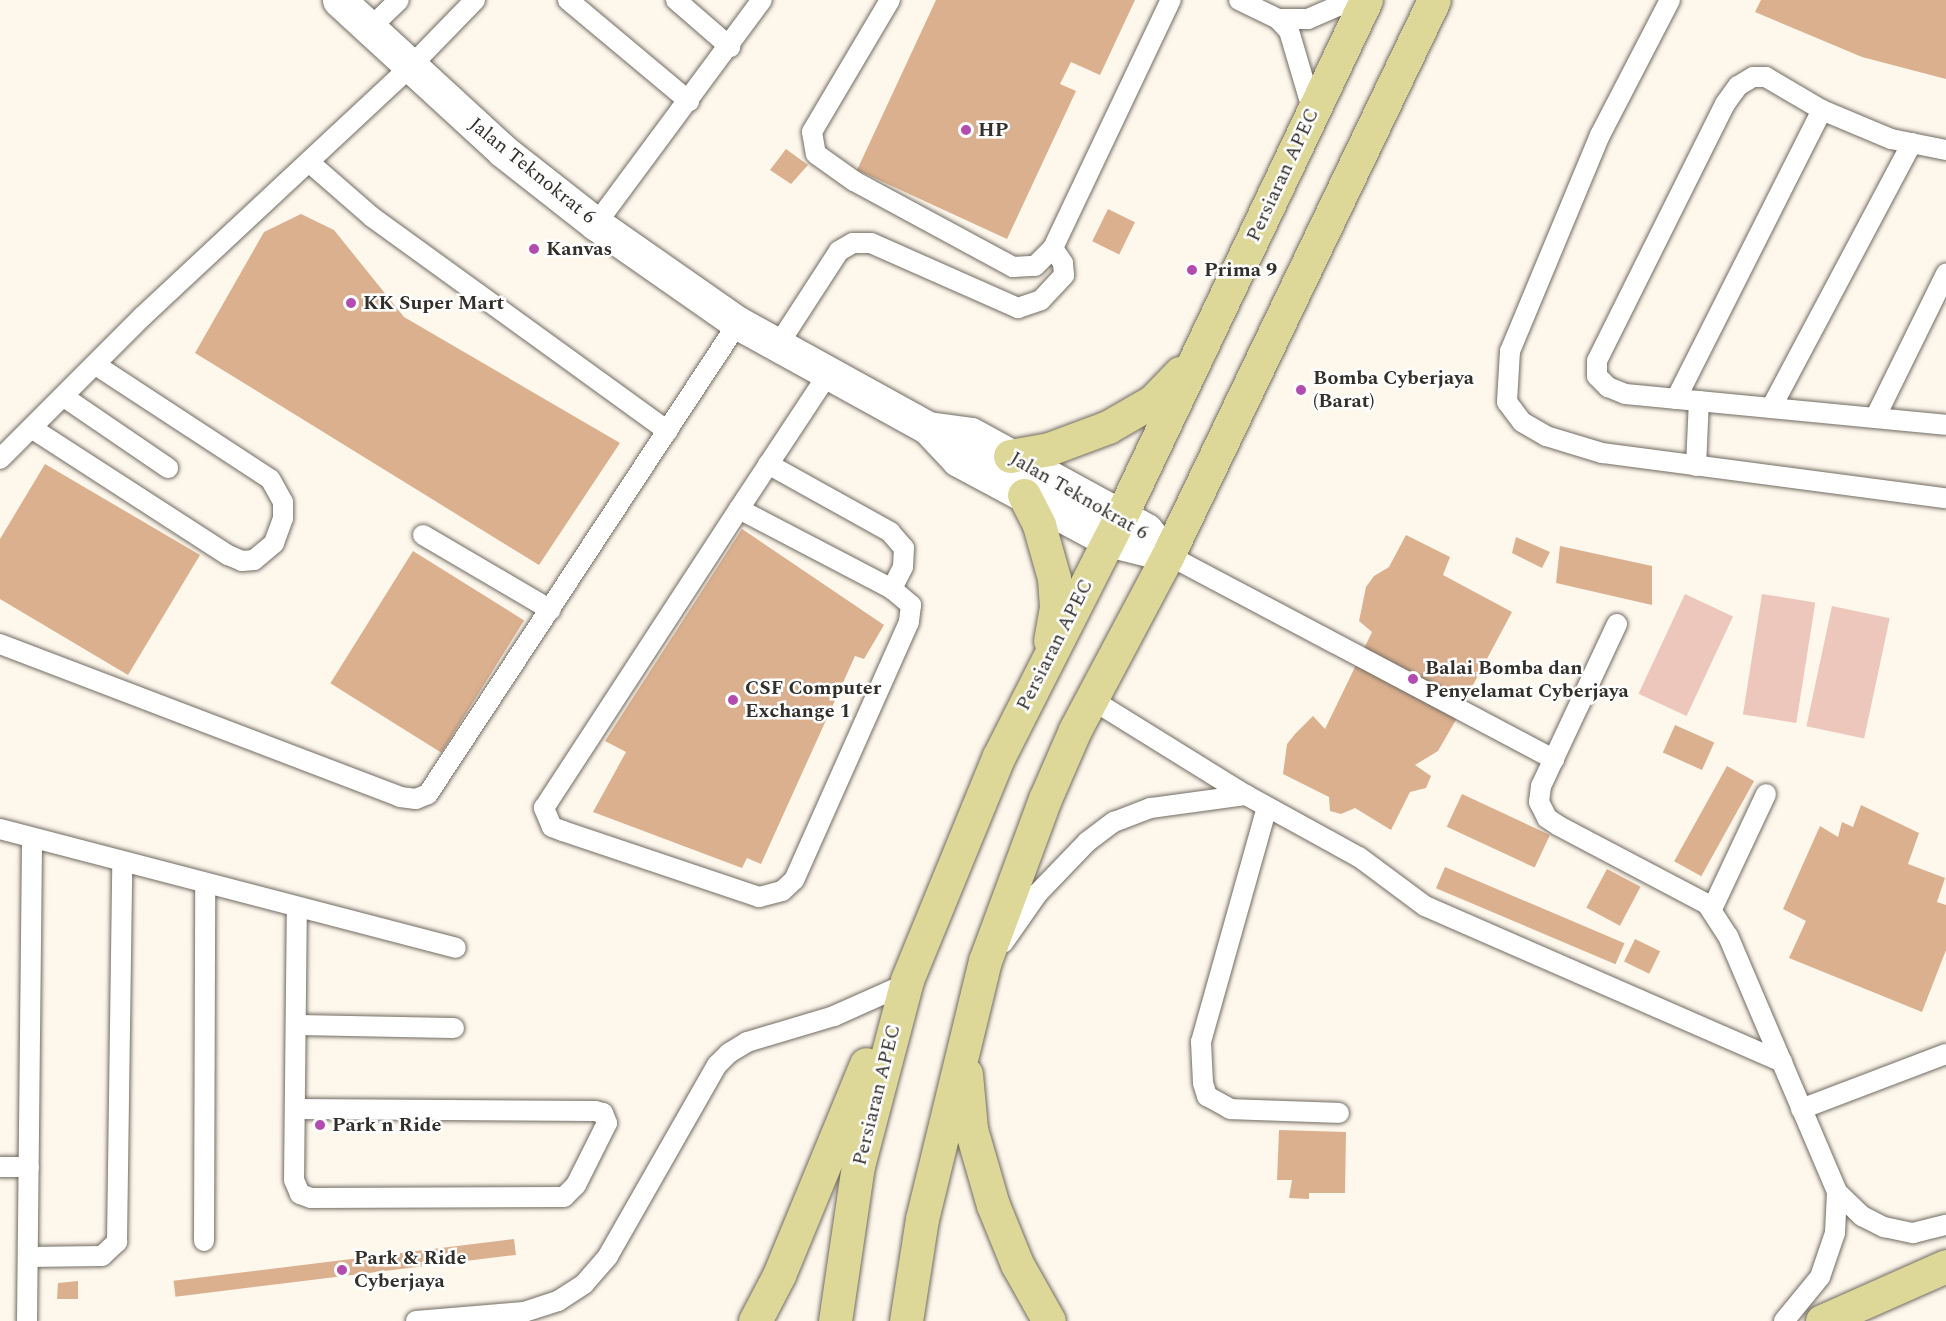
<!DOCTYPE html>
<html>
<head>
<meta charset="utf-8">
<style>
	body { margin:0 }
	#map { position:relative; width:1946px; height:1321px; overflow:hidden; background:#fef7ec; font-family:Spectral,serif }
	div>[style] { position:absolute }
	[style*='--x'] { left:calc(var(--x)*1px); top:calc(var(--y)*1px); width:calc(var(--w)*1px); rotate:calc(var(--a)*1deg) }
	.green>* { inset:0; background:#edc7bc; transform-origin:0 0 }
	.building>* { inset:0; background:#dbb08f; transform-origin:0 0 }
	.roads { filter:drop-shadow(0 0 2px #716b62) drop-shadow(0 0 2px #716b62) }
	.lane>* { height:20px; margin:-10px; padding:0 10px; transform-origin:10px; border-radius:10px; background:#fff }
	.street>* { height:33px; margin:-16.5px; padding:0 16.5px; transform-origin:16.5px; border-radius:16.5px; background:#fff }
	.primary>* { height:33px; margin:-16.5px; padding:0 16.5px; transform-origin:16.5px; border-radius:16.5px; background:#ddd798 }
	.dots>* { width:16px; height:16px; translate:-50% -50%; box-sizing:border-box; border:3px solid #fff; border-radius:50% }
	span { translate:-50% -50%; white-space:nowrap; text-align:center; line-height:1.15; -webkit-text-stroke:5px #fff; paint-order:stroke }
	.poi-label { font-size:20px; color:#33302c; font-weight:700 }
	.left { translate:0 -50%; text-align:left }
	.street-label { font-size:20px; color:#33302c }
</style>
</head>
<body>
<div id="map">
	<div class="green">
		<i style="left:1685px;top:594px;width:53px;height:110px;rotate:25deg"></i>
		<i style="left:1762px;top:594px;width:54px;height:122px;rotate:9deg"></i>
		<i style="left:1832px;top:606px;width:59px;height:123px;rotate:12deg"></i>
	</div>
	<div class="building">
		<i style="clip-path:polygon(936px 0,1135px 0,1100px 75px,1071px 62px,1060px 84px,1076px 91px,1007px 239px,857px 170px)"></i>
		<i style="clip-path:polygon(1761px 0,1946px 0,1946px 79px,1862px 57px,1755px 12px)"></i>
		<i style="clip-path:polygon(786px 149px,808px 165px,791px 184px,770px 170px)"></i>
		<i style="left:1108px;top:209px;width:30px;height:36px;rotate:26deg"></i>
		<i style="clip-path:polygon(301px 214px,334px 230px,404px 317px,620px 443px,539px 565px,195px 353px,264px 232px)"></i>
		<i style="clip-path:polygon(45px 464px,200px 555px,128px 675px,0 599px,0 539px)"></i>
		<i style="clip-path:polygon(742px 529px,884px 625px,864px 659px,855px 656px,761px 864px,747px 858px,742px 868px,593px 812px,626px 752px,605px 741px)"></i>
		<i style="clip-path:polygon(1406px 535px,1450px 557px,1443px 575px,1512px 612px,1473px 685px,1461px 689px,1457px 718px,1438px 751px,1415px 765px,1431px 776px,1426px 788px,1410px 792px,1391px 830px,1355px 808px,1341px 814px,1330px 811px,1329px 797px,1283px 774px,1287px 744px,1295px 734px,1313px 716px,1325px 729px,1372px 632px,1359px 621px,1366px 587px,1374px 576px,1389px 567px)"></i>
		<i style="clip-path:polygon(1516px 537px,1550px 552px,1542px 568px,1512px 553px)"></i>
		<i style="clip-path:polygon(1560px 546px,1652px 566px,1652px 605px,1556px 583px)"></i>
		<i style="left:413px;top:551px;width:131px;height:156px;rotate:32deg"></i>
		<i style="left:1675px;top:725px;width:43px;height:30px;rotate:24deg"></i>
		<i style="left:1727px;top:766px;width:31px;height:109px;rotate:29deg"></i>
		<i style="left:1462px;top:794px;width:97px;height:36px;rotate:25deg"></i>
		<i style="clip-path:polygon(1861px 805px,1919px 833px,1908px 864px,1945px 878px,1937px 902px,1946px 905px,1946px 950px,1922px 1012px,1789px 958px,1806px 921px,1783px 909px,1820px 826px,1838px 837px,1842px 822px,1853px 827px)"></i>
		<i style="left:1445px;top:867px;width:195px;height:23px;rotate:23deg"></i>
		<i style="left:1607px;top:869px;width:38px;height:44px;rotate:28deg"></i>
		<i style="left:1635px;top:939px;width:28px;height:25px;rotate:26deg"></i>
		<i style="clip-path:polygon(1279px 1130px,1346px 1132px,1345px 1193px,1309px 1193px,1309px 1199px,1289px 1198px,1292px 1180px,1277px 1180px)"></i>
		<i style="left:514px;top:1239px;width:16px;height:343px;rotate:83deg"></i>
		<i style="clip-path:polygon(78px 1281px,78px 1299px,57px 1299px,58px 1283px)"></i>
	</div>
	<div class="roads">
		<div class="lane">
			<i style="--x:568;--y:0;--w:158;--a:39.9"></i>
			<i style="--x:676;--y:0;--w:72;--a:41"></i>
			<i style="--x:890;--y:0;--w:153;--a:120.6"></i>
			<i style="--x:812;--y:132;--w:22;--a:80"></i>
			<i style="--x:816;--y:154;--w:47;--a:35.4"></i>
			<i style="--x:854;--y:181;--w:181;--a:28.4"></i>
			<i style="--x:1013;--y:267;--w:22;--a:-3"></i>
			<i style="--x:1035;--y:266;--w:25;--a:-45"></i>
			<i style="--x:1053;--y:248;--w:275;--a:-64.6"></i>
			<i style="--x:1239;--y:0;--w:43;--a:26"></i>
			<i style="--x:1670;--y:0;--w:152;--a:117.4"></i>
			<i style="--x:1600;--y:135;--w:234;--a:112.6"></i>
			<i style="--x:1510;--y:351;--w:51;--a:93.4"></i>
			<i style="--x:1507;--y:402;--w:25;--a:53"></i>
			<i style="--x:1522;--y:422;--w:28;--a:30"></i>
			<i style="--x:1546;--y:436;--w:59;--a:16.9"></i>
			<i style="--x:1602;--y:453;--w:347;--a:7.5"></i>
			<i style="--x:370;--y:28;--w:40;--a:-44"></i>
			<i style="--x:1313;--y:112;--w:84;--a:-106.5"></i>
			<i style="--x:1289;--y:31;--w:16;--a:-133"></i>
			<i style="--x:1278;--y:19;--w:30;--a:0"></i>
			<i style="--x:1308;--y:19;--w:48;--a:-23.4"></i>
			<i style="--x:1946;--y:150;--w:56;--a:-168.7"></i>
			<i style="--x:1891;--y:139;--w:75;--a:-157.2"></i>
			<i style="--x:1822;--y:110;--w:65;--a:-149.5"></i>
			<i style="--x:1766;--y:77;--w:13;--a:180"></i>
			<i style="--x:1753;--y:77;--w:17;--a:149"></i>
			<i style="--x:1738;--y:86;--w:22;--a:126"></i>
			<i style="--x:1725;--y:104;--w:287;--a:116.5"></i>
			<i style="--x:1597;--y:361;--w:15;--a:90"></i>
			<i style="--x:1597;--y:376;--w:16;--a:45"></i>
			<i style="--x:1608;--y:387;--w:18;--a:22"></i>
			<i style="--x:1625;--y:394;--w:322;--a:5.5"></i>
			<i style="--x:309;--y:162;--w:84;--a:41.1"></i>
			<i style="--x:372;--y:217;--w:365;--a:35.9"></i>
			<i style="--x:596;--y:224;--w:279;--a:-53.5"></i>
			<i style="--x:778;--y:345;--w:112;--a:-57"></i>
			<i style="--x:839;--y:251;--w:16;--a:-30"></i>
			<i style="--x:853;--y:243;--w:18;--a:0"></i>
			<i style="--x:871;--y:243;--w:161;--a:23.9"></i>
			<i style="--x:1018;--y:308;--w:24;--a:-19"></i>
			<i style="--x:1041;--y:300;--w:34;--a:-47"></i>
			<i style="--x:1064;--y:275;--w:12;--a:-95"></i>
			<i style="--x:1063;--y:263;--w:18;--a:-124"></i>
			<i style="--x:64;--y:397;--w:126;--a:34.3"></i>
			<i style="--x:1676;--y:399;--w:324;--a:-63.2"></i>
			<i style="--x:1771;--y:408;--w:300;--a:-62"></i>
			<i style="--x:1875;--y:418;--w:161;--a:-63.8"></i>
			<i style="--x:33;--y:429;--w:232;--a:32.9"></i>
			<i style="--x:228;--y:555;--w:15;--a:23"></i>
			<i style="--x:242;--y:561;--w:12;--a:-5"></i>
			<i style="--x:254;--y:560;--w:26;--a:-40"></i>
			<i style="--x:274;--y:543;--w:27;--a:-70"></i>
			<i style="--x:283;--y:518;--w:16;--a:-90"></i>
			<i style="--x:283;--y:502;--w:26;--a:-119"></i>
			<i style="--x:270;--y:479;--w:208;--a:-146.8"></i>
			<i style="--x:0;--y:459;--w:202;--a:-45"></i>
			<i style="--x:143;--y:316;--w:367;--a:-43"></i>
			<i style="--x:411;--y:66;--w:92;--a:-45.9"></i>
			<i style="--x:768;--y:464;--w:140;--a:29.1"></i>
			<i style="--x:890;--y:532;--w:21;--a:49"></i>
			<i style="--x:904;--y:548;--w:19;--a:93"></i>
			<i style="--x:903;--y:567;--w:25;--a:117"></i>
			<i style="--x:1696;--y:466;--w:65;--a:-87.4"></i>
			<i style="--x:739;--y:509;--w:173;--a:27.6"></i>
			<i style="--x:892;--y:589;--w:25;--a:40"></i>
			<i style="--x:911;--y:605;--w:17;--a:97"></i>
			<i style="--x:909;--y:622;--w:282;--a:114"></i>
			<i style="--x:794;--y:880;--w:16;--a:137"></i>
			<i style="--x:782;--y:891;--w:24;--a:165"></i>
			<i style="--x:759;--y:897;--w:207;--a:-161.4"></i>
			<i style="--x:563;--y:831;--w:12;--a:-160"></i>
			<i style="--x:552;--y:827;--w:21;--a:-113"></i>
			<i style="--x:544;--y:808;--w:357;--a:-56.9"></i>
			<i style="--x:739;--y:509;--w:162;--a:-56.6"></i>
			<i style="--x:423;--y:535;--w:148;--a:30.4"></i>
			<i style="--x:1168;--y:555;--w:437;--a:27.9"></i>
			<i style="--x:1617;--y:624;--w:179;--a:115.1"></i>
			<i style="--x:1541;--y:786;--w:16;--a:97"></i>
			<i style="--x:1539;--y:802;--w:18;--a:63"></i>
			<i style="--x:1547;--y:818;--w:14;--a:34"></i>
			<i style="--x:1559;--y:826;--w:167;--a:27.8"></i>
			<i style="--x:1707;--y:904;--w:38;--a:57"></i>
			<i style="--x:1728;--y:936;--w:278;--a:66.9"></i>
			<i style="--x:1837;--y:1192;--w:41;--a:92.8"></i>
			<i style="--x:1835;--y:1233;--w:46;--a:108.8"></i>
			<i style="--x:1820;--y:1277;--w:57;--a:129.3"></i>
			<i style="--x:0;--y:644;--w:428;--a:20.9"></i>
			<i style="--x:400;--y:797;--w:16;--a:7"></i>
			<i style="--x:416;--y:799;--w:13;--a:-23"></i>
			<i style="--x:428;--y:794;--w:564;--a:-56.65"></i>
			<i style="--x:1091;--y:699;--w:182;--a:31.8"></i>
			<i style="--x:1246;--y:795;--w:129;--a:28.8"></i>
			<i style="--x:1359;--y:857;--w:82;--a:36.6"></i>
			<i style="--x:1425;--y:906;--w:390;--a:23.6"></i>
			<i style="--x:1267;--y:807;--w:244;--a:105.7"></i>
			<i style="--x:1201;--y:1042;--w:41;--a:87.2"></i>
			<i style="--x:1203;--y:1083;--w:14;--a:73"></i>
			<i style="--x:1207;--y:1096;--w:26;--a:29"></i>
			<i style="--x:1230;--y:1109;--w:109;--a:2.1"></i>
			<i style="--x:0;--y:829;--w:471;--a:14.6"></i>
			<i style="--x:1712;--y:909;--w:127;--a:-64.8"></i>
			<i style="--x:1003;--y:943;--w:61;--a:-55"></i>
			<i style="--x:1038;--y:893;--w:71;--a:-46.1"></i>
			<i style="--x:1087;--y:842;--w:34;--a:-37"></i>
			<i style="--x:1114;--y:822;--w:40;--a:-21"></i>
			<i style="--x:1151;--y:808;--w:96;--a:-7.8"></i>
			<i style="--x:296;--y:1025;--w:158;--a:1.1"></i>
			<i style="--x:295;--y:1109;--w:300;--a:0.4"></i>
			<i style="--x:595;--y:1111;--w:8;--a:14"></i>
			<i style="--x:603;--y:1113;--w:11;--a:68"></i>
			<i style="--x:607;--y:1123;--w:69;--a:116.6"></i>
			<i style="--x:576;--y:1185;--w:17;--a:135"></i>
			<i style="--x:564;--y:1197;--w:253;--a:179.8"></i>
			<i style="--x:311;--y:1198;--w:12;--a:-160"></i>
			<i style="--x:300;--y:1194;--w:15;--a:-113"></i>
			<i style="--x:294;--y:1180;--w:271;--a:-89.4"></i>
			<i style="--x:1801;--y:1109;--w:155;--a:-20.8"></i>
			<i style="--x:0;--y:1167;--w:29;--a:0"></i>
			<i style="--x:1837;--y:1192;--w:35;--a:44"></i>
			<i style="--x:1862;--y:1216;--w:25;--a:27"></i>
			<i style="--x:1884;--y:1227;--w:30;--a:12"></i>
			<i style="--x:1913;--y:1233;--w:34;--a:-14"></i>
			<i style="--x:204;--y:1241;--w:357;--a:-89.8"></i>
			<i style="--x:28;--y:1257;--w:74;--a:-0.8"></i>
			<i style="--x:102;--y:1256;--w:21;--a:-43"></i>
			<i style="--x:117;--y:1242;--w:380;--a:-89.2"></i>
			<i style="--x:27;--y:1321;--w:483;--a:-89.4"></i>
			<i style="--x:416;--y:1321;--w:108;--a:-4.8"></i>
			<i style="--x:524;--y:1312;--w:36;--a:-18"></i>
			<i style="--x:558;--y:1301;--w:31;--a:-33"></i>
			<i style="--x:584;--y:1284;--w:37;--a:-49"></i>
			<i style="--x:608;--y:1256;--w:220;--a:-60.3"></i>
			<i style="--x:717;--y:1065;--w:17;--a:-45"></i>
			<i style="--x:729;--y:1053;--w:21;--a:-31"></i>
			<i style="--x:747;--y:1042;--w:91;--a:-16.6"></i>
			<i style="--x:834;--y:1016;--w:69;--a:-24"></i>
		</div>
		<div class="street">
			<i style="--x:339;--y:0;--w:223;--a:42.6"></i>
			<i style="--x:503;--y:151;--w:118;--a:38.1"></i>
			<i style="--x:596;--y:224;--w:173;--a:34.9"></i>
			<i style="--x:738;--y:323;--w:217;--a:28.9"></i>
			<i style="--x:928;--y:428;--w:44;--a:46.8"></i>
			<i style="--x:958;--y:460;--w:170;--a:28.1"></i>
			<i style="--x:1108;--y:540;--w:62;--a:14"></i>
			<i style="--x:928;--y:428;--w:43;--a:7.9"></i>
			<i style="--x:971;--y:434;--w:200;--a:28.7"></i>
			<i style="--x:1146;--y:530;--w:33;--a:49"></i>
		</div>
		<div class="primary">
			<i style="--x:1010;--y:456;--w:40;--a:-10"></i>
			<i style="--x:1049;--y:449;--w:63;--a:-20.4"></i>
			<i style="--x:1108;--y:427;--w:52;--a:-30"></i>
			<i style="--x:1153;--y:401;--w:39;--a:-46"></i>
			<i style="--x:1024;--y:495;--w:34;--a:63"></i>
			<i style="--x:1039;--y:525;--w:55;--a:74.2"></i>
			<i style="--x:1054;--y:578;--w:29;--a:86"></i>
			<i style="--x:1056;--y:607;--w:34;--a:100"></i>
			<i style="--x:966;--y:1074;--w:55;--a:84.8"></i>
			<i style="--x:971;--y:1129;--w:79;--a:73.9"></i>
			<i style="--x:993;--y:1205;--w:64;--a:67.9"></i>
			<i style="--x:1017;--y:1264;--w:65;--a:60.7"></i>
			<i style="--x:755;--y:1321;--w:52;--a:-62.4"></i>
			<i style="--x:779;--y:1275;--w:228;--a:-67.6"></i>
			<i style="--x:835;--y:1321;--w:157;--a:-81.6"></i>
			<i style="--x:858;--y:1166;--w:192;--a:-75.2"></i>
			<i style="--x:907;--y:980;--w:242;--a:-67.7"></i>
			<i style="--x:999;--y:756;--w:269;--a:-63.1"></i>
			<i style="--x:1121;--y:516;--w:571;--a:-64.6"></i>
			<i style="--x:906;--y:1321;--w:103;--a:-81.1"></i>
			<i style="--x:922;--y:1219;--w:266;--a:-76.3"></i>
			<i style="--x:985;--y:961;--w:173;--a:-69.7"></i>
			<i style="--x:1045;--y:799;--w:75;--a:-66.5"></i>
			<i style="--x:1075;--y:730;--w:198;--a:-62"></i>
			<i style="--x:1168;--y:555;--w:615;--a:-64.39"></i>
			<i style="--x:1822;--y:1321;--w:136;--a:-23.9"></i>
		</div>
	</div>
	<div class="dots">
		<i style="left:966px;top:130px;background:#b24cb1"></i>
		<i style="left:534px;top:249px;background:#b24cb1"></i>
		<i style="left:1192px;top:270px;background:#b24cb1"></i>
		<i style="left:351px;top:303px;background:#b24cb1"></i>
		<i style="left:1301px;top:390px;background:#b24cb1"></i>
		<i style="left:1413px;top:679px;background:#b24cb1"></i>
		<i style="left:733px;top:700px;background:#b24cb1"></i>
		<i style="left:320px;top:1125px;background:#b24cb1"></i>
		<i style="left:342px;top:1270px;background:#b24cb1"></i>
	</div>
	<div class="poi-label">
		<span class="left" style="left:978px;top:130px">HP</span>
		<span class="left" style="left:546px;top:249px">Kanvas</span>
		<span class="left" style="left:1204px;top:270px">Prima 9</span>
		<span class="left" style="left:363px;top:303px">KK Super Mart</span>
		<span class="left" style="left:1313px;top:390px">Bomba Cyberjaya<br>(Barat)</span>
		<span class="left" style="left:1425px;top:680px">Balai Bomba dan<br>Penyelamat Cyberjaya</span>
		<span class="left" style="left:745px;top:700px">CSF Computer<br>Exchange 1</span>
		<span class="left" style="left:332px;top:1125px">Park n Ride</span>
		<span class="left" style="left:354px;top:1270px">Park &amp; Ride<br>Cyberjaya</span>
	</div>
	<div class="street-label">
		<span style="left:532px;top:171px;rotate:39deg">Jalan Teknokrat 6</span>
		<span style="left:1283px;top:175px;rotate:-65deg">Persiaran APEC</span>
		<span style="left:1079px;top:496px;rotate:30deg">Jalan Teknokrat 6</span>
		<span style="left:1055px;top:645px;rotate:-63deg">Persiaran APEC</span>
		<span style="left:877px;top:1095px;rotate:-76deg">Persiaran APEC</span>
	</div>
</div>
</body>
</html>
